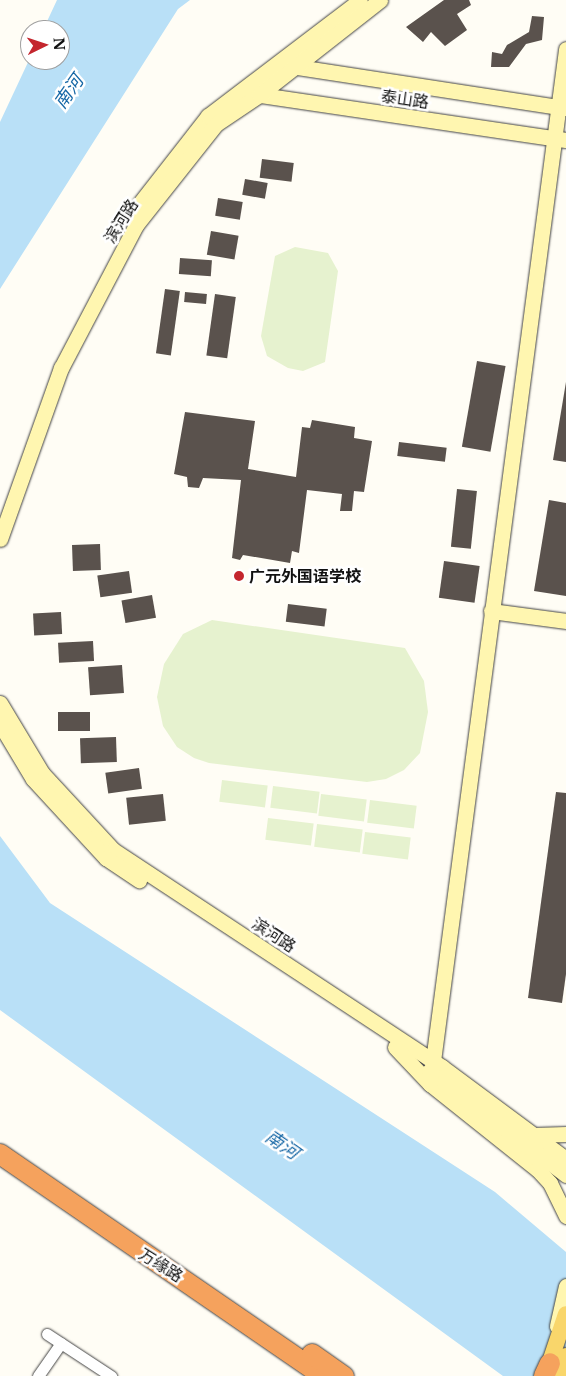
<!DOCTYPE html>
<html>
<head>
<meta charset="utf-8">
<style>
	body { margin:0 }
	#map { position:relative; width:566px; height:1376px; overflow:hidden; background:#fffdf5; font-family:"Libre Baskerville","Noto Sans SC",serif }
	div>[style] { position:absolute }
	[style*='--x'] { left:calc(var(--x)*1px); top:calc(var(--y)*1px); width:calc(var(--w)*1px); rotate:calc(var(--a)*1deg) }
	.pitch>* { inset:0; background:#e6f2cf; transform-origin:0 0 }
	.water>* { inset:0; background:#b9e0f7 }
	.building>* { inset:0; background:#5a524d; transform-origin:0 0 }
	.roads { filter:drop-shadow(0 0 1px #444) drop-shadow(0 0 1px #444) }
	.street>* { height:11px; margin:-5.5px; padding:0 5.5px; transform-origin:5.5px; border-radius:5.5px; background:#fff }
	.secondary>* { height:15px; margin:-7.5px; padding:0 7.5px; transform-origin:7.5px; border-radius:7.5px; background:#fff6b0 }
	.primary>* { height:16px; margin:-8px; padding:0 8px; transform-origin:8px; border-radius:8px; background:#f9d66b }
	.highway>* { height:20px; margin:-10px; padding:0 10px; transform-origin:10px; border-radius:10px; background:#f5a25d }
	.dots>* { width:14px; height:14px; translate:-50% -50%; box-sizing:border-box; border:2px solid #fff; border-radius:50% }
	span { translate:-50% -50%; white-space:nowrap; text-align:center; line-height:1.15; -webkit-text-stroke:5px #fff; paint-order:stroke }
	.street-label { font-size:16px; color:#111 }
	.poi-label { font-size:16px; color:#111; font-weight:700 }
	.left { translate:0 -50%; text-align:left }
	.water-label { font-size:18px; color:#1768a6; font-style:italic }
	.north { position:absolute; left:20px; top:20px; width:50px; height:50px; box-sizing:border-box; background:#fff; border:1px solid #a0a0a0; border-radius:50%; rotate:86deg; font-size:14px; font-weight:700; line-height:20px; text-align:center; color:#111 }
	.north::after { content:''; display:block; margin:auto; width:18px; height:22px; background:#c4262e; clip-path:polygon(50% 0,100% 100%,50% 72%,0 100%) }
</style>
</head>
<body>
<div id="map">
	<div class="pitch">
		<i style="clip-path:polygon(295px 247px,328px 253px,338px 271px,325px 362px,303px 371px,288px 368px,267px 356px,261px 336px,275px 256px)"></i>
		<i style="clip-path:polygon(212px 620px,405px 648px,424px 681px,428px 712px,420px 753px,404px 770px,386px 779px,367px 782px,209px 763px,194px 758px,177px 747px,163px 726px,157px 697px,164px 664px,183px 634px)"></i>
		<i style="left:222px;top:780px;width:46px;height:22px;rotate:7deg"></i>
		<i style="left:273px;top:786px;width:47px;height:22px;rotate:7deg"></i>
		<i style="left:321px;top:794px;width:46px;height:22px;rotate:7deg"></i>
		<i style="left:370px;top:800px;width:47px;height:23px;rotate:7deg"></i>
		<i style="left:268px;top:818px;width:46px;height:22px;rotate:7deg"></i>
		<i style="left:317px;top:824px;width:46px;height:23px;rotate:7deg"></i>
		<i style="left:365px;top:832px;width:46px;height:22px;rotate:7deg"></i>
	</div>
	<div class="water">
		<i style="clip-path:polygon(57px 0,190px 0,178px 9px,0 289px,0 122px,30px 58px,60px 60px,60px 30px,43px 30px)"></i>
		<i style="clip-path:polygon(0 836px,50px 903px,495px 1192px,566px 1252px,566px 1376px,503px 1376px,0 1010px)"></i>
	</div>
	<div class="building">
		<i style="clip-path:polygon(444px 0,469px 0,471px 5px,457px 14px,467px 30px,445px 46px,431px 32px,423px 42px,406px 27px)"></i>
		<i style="clip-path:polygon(532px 16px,544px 17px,542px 40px,526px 44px,509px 67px,491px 67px,492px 52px,502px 54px,507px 45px,529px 32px)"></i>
		<i style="left:262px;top:159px;width:32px;height:19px;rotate:7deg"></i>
		<i style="left:245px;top:179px;width:23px;height:16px;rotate:10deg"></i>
		<i style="left:218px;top:198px;width:25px;height:18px;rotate:9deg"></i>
		<i style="left:211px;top:231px;width:28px;height:24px;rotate:10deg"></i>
		<i style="left:180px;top:258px;width:32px;height:16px;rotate:4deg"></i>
		<i style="left:165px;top:289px;width:15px;height:65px;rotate:8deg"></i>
		<i style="left:185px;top:292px;width:22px;height:10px;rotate:5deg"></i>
		<i style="left:215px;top:294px;width:21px;height:62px;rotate:8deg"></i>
		<i style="left:477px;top:361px;width:29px;height:87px;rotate:10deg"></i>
		<i style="clip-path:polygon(566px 382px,566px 462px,553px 460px)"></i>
		<i style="clip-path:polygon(185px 412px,255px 421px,248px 469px,296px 477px,302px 427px,310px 428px,312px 420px,355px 427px,354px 438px,372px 441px,364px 492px,354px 491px,352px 511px,340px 511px,342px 494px,307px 490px,299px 553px,292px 551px,290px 563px,243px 555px,240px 560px,232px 558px,241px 480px,203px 478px,199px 488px,188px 487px,187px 477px,174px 474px)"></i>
		<i style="left:399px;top:442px;width:48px;height:14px;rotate:7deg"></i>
		<i style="left:457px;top:489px;width:20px;height:58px;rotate:6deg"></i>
		<i style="clip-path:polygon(549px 500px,566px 503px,566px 596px,534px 591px)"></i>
		<i style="left:100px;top:544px;width:26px;height:28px;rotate:88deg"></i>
		<i style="left:444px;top:561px;width:36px;height:37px;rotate:8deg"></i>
		<i style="left:129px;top:571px;width:22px;height:32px;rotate:82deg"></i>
		<i style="left:152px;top:595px;width:23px;height:31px;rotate:80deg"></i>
		<i style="left:288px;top:604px;width:39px;height:18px;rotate:7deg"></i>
		<i style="left:61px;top:612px;width:22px;height:28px;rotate:87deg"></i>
		<i style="left:93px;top:641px;width:20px;height:35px;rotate:87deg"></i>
		<i style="left:122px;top:665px;width:28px;height:34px;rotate:86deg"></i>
		<i style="left:90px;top:712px;width:19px;height:32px;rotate:90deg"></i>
		<i style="left:116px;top:737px;width:25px;height:36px;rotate:88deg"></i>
		<i style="left:139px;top:768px;width:21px;height:34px;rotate:82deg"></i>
		<i style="clip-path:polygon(556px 792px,566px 793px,566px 974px,562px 1003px,528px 998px)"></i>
		<i style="left:163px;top:794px;width:27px;height:37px;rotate:84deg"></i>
	</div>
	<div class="roads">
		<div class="street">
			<i style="--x:47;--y:1334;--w:77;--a:33.3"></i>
			<i style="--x:38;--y:1376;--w:40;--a:-55.1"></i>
		</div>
		<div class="secondary">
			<i style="--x:291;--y:66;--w:278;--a:8.7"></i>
			<i style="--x:254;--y:94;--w:315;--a:8.4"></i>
			<i style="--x:133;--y:212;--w:122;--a:-52"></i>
			<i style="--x:208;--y:116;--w:191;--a:-37.3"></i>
			<i style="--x:0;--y:539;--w:182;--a:-70.4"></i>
			<i style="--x:61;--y:368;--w:161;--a:-62.3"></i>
			<i style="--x:136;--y:225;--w:129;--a:-51.6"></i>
			<i style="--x:216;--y:124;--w:52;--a:-34"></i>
			<i style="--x:259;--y:95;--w:154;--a:-38.1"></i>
			<i style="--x:491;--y:611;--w:76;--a:7.6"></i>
			<i style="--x:0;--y:703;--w:82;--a:59"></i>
			<i style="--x:42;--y:773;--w:105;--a:47.3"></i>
			<i style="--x:113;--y:850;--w:394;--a:33.4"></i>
			<i style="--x:442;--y:1067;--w:154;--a:36.6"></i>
			<i style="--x:0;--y:724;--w:64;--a:59"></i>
			<i style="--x:33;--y:779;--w:108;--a:47.3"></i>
			<i style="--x:106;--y:858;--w:40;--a:34"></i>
			<i style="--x:395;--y:1047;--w:51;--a:46.6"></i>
			<i style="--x:430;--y:1084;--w:137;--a:38.5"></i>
			<i style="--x:537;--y:1169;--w:19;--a:47"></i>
			<i style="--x:550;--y:1183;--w:37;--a:64"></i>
			<i style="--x:429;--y:1071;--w:172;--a:37.2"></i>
			<i style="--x:430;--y:1084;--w:1044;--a:-82.51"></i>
			<i style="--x:535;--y:1135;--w:31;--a:-2"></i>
			<i style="--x:557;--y:1326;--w:41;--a:-77.3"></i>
		</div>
		<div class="primary">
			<i style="--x:546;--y:1374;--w:63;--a:-71.6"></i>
			<i style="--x:560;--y:1376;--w:21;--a:-73"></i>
		</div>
		<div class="highway">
			<i style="--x:0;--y:1154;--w:392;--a:34.5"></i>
			<i style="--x:312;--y:1354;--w:39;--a:35"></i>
			<i style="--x:544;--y:1376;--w:14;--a:-65"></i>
		</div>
	</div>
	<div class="dots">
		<i style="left:239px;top:576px;background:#c4262e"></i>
	</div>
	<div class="street-label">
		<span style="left:405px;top:99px;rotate:8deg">泰山路</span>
		<span style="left:121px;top:221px;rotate:-58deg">滨河路</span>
		<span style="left:274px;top:935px;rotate:33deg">滨河路</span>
		<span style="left:161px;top:1265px;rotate:32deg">万缘路</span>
	</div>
	<div class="poi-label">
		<span class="left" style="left:249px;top:576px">广元外国语学校</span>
	</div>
	<div class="water-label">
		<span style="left:69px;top:92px;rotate:-55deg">南河</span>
		<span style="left:282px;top:1145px;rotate:35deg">南河</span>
	</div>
	<div class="north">N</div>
</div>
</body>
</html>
